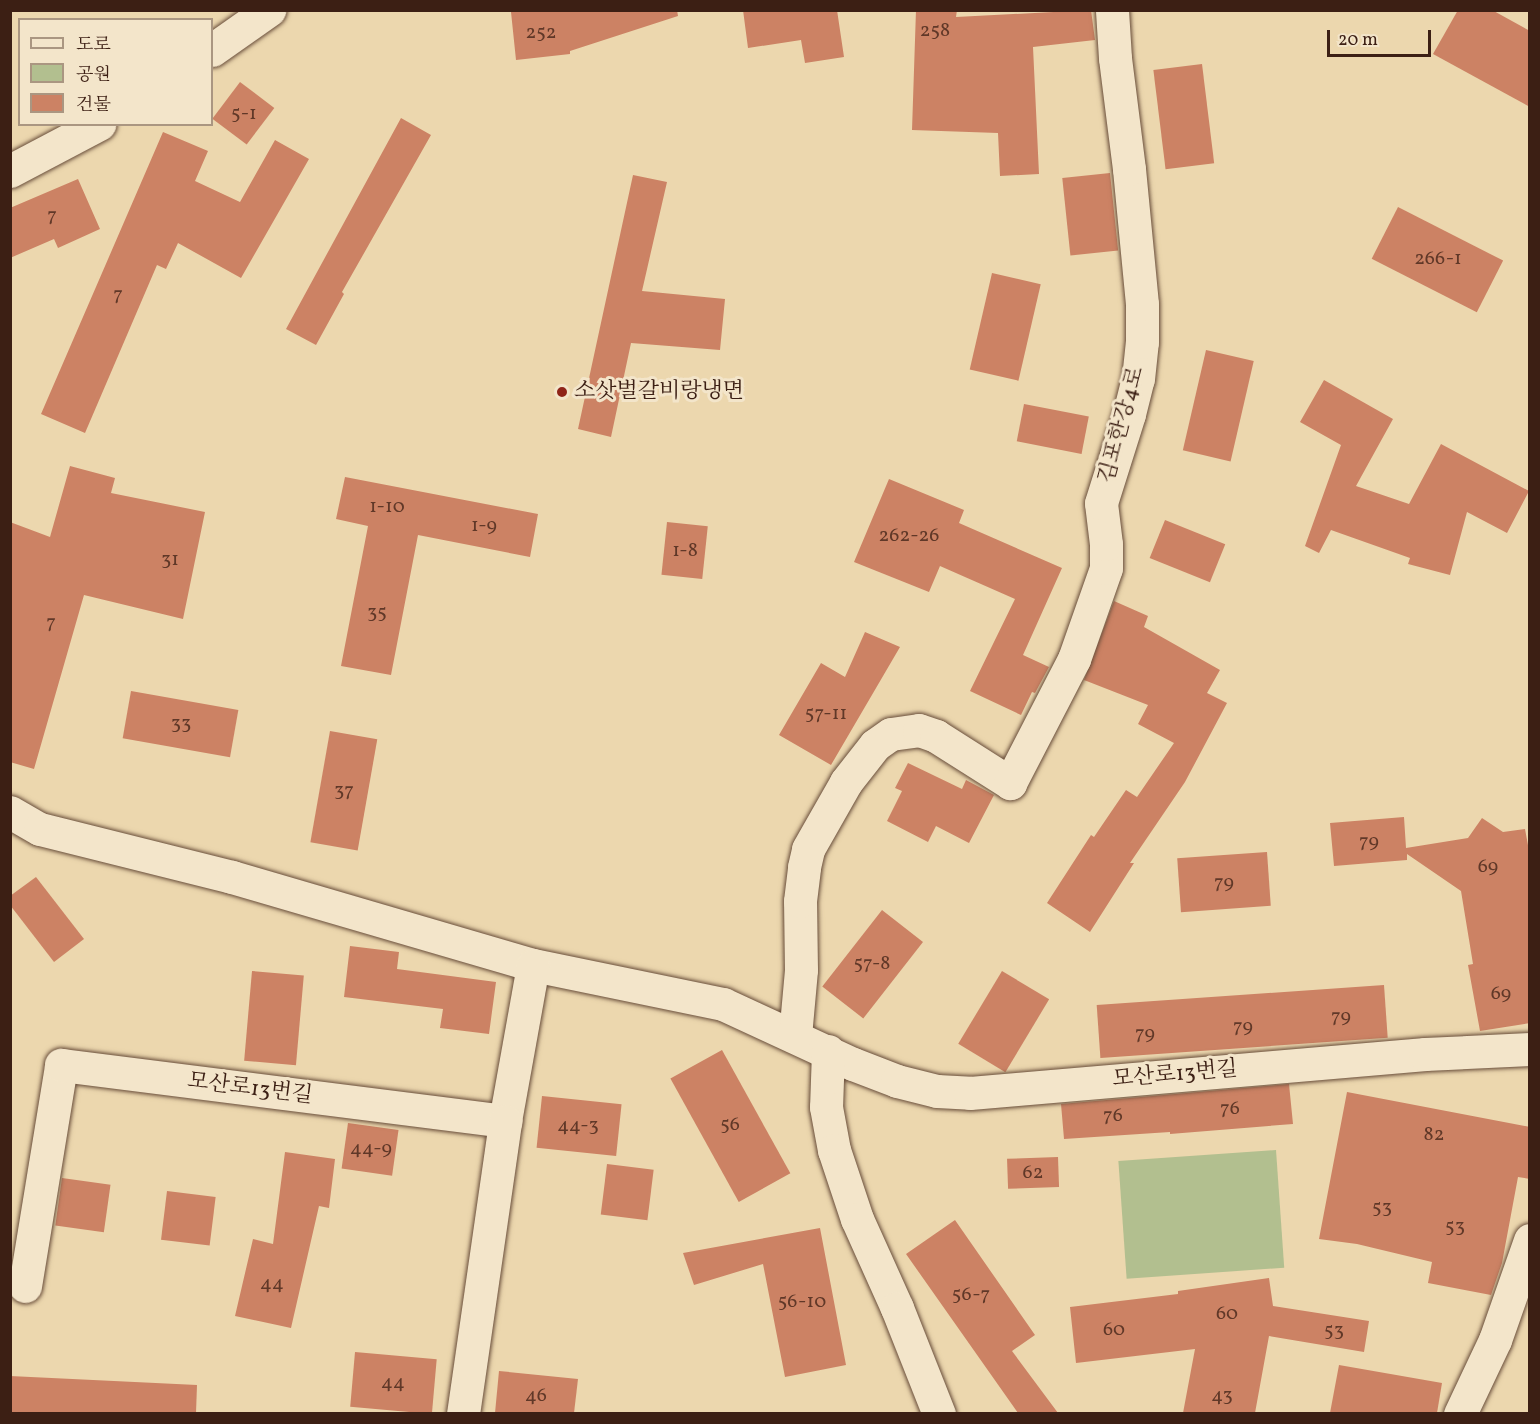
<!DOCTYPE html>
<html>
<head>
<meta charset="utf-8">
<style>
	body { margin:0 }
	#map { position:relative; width:1540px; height:1424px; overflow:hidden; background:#ecd7ae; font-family:Vollkorn,"Noto Serif KR",serif }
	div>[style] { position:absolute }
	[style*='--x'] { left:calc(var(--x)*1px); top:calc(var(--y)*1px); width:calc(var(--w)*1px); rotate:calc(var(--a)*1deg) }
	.green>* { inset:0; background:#b2bf8f; transform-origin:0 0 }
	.building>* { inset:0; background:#cc8264; transform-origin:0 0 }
	.roads { filter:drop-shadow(0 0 2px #684d3a) drop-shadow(0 0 2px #684d3a) }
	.minor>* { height:33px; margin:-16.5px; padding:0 16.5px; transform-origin:16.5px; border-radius:16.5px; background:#f3e5ca }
	.dots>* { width:16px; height:16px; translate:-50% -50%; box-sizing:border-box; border:3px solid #f3e5ca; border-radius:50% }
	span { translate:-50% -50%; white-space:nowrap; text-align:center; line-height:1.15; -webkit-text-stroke:6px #f3e5ca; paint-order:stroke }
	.number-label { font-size:20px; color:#603828 }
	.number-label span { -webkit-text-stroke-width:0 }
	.poi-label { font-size:22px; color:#3c1f14 }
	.left { translate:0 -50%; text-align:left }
	.street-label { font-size:22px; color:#3c1f14 }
	.frame { position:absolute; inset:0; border:12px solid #3c1f14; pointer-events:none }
	.legend { position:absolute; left:18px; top:18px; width:195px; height:108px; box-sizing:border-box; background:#f3e5ca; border:2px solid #aa9681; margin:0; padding:8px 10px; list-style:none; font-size:18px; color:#3c1f14 }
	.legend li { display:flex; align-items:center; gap:12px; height:30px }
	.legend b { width:30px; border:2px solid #aa9681 }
	.scale { position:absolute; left:1327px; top:30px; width:104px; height:27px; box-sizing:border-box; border:3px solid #3c1f14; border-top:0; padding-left:8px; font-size:18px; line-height:21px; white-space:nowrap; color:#3c1f14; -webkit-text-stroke:4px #f3e5ca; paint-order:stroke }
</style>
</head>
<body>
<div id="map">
	<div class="green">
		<i style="left:1276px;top:1150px;width:118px;height:158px;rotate:86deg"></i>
	</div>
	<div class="building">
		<i style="clip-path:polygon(532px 10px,677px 10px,678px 16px,570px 51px,570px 54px,516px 60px,511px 12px)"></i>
		<i style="clip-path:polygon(743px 10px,837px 10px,844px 57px,805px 63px,801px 40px,748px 48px)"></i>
		<i style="clip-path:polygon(916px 10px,957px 10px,956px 17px,1091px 10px,1095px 40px,1033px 47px,1039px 174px,1000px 176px,998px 133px,912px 130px)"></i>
		<i style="clip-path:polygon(1458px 10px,1492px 10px,1530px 31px,1530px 107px,1433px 54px)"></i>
		<i style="left:1202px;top:64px;width:100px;height:49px;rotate:83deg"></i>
		<i style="left:240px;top:82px;width:43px;height:46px;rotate:37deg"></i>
		<i style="clip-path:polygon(401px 118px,431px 135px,342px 292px,344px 294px,316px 345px,286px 329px)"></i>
		<i style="clip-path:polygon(163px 132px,208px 151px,195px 181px,240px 202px,275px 140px,309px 159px,241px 278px,178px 243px,166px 269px,157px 265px,85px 433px,41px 414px)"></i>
		<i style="left:1110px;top:173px;width:78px;height:48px;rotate:84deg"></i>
		<i style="clip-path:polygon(633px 175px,667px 182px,642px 291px,725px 299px,720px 350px,631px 343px,611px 437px,578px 429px)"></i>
		<i style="clip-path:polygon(78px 179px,100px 229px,58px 248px,54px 239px,10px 258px,10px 208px)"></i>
		<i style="left:1398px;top:207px;width:118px;height:58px;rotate:27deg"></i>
		<i style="left:992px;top:273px;width:50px;height:99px;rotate:13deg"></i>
		<i style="left:1206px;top:350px;width:49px;height:103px;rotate:13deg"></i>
		<i style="clip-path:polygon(1324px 380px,1393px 419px,1356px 486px,1409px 504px,1441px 444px,1529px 491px,1507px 533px,1467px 512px,1450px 575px,1408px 564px,1410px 558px,1331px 530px,1319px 553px,1305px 546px,1341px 445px,1300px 422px)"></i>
		<i style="left:1024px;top:404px;width:66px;height:38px;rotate:11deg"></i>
		<i style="clip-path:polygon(70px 466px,115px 478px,111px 493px,205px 512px,183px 619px,84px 595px,34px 769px,10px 762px,10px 522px,50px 537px)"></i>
		<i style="clip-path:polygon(345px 477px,538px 514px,530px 557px,418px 535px,391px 675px,341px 666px,368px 526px,336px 519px)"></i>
		<i style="clip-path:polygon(889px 479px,964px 510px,959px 523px,1062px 568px,1023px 655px,1049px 667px,1035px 693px,1032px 692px,1021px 715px,970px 691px,1015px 599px,940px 566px,929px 592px,854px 562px)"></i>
		<i style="left:1165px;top:520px;width:65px;height:41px;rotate:22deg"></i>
		<i style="left:667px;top:522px;width:41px;height:53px;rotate:6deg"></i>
		<i style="clip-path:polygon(1114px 601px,1148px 616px,1144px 627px,1220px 670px,1207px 693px,1227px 703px,1185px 782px,1130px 863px,1134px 863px,1090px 932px,1047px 903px,1091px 835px,1094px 837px,1126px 790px,1137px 797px,1174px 743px,1138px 724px,1148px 705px,1084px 680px)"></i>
		<i style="clip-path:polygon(865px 632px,900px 647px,831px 765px,779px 735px,821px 663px,845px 677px)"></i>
		<i style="left:131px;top:691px;width:109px;height:48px;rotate:10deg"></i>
		<i style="left:330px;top:731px;width:48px;height:113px;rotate:10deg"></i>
		<i style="clip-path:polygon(908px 763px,962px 789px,966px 780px,994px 795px,969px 843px,936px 826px,928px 842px,887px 821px,902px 791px,895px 788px)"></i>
		<i style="clip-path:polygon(1404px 817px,1406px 848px,1468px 838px,1482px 818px,1503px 832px,1525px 829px,1530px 856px,1530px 1023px,1480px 1031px,1468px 965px,1473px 964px,1461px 891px,1407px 854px,1407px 860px,1334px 866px,1330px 823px)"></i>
		<i style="left:1267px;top:852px;width:54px;height:90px;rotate:86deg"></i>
		<i style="clip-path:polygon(36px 877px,84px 939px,54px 962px,10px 905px,10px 896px)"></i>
		<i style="left:882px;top:910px;width:52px;height:97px;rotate:38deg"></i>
		<i style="clip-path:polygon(350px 946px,399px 952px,397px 969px,496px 982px,489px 1034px,440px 1028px,443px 1009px,344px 997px)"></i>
		<i style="left:252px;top:971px;width:52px;height:90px;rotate:5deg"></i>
		<i style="left:1002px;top:971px;width:55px;height:85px;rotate:31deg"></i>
		<i style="left:1384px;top:985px;width:53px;height:288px;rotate:86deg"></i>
		<i style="left:722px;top:1050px;width:141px;height:59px;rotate:61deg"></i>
		<i style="clip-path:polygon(1289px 1084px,1293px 1124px,1170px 1134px,1170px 1132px,1064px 1139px,1061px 1104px)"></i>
		<i style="clip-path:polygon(1347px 1092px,1530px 1127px,1530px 1179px,1518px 1177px,1502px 1263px,1491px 1295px,1428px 1283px,1432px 1262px,1357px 1244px,1319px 1239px)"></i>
		<i style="left:542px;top:1096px;width:80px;height:52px;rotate:6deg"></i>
		<i style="left:348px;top:1123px;width:51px;height:46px;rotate:8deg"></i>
		<i style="clip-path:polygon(285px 1152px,335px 1159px,329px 1208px,319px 1206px,291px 1328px,235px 1316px,253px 1239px,273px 1244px)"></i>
		<i style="left:1058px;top:1157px;width:30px;height:51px;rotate:88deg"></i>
		<i style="left:607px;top:1164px;width:47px;height:51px;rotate:7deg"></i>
		<i style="left:62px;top:1178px;width:49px;height:48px;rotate:8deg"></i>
		<i style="left:167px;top:1191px;width:49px;height:49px;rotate:7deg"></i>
		<i style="clip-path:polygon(955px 1220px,1035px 1335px,1012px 1351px,1058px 1413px,1018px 1413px,906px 1254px)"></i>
		<i style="clip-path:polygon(820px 1228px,846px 1365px,785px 1377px,763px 1264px,694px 1285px,683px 1253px)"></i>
		<i style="clip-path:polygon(1269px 1278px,1273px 1306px,1369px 1321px,1364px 1352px,1269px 1336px,1255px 1413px,1183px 1413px,1195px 1349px,1076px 1363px,1070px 1307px,1178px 1294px,1178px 1291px)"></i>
		<i style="left:355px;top:1352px;width:82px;height:55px;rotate:5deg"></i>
		<i style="clip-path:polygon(1339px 1365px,1442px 1383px,1437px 1413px,1330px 1413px)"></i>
		<i style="clip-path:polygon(499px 1371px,578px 1379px,574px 1413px,495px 1413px)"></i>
		<i style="clip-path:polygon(10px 1376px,197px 1385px,196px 1413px,10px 1413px)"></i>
	</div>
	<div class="roads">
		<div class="minor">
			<i style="--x:212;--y:50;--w:70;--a:-35.1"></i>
			<i style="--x:10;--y:171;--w:101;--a:-27.8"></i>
			<i style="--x:10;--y:812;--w:34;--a:30"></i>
			<i style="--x:40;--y:829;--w:198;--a:14"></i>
			<i style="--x:232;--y:877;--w:314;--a:16.3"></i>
			<i style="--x:533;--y:965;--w:194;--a:11.6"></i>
			<i style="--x:723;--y:1004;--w:143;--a:24.8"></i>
			<i style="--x:853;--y:1064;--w:47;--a:21.1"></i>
			<i style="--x:897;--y:1081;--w:41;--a:14"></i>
			<i style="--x:937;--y:1091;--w:33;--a:3"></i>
			<i style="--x:970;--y:1093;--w:457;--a:-4.9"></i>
			<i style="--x:1425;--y:1054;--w:105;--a:-2.7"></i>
			<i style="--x:795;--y:1036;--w:66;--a:-84.8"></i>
			<i style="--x:801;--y:970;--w:69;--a:-90.8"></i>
			<i style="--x:800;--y:901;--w:34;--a:-83"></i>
			<i style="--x:804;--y:867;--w:18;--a:-77"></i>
			<i style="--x:808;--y:849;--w:77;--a:-60.4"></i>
			<i style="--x:846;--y:782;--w:47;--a:-51.9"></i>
			<i style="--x:875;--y:745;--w:19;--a:-35"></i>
			<i style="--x:891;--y:734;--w:28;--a:-8"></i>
			<i style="--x:919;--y:730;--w:18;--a:19"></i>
			<i style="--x:936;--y:736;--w:88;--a:32.4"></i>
			<i style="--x:1010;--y:783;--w:140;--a:-62.7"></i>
			<i style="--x:1074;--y:659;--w:96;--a:-70.6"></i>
			<i style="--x:1106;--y:568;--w:24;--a:-90"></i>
			<i style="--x:1106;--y:544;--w:41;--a:-97"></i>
			<i style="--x:1101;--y:503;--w:93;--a:-72.5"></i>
			<i style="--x:1129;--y:414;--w:36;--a:-76"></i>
			<i style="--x:1138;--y:379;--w:37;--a:-84"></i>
			<i style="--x:1142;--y:342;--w:38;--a:-90"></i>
			<i style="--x:1142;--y:304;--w:136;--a:-95.5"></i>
			<i style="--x:1129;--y:169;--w:112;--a:-97.2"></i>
			<i style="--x:1115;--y:58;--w:48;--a:-93.6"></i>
			<i style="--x:828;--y:1051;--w:56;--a:92"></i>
			<i style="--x:826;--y:1107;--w:44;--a:79.5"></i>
			<i style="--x:834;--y:1150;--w:73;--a:71.6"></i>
			<i style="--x:857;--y:1219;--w:98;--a:65.8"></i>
			<i style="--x:897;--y:1308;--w:114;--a:68.4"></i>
			<i style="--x:25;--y:1286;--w:224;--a:-80.7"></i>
			<i style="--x:61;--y:1065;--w:448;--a:7.2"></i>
			<i style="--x:505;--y:1121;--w:158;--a:-79.8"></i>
			<i style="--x:463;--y:1414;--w:296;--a:-81.8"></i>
			<i style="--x:1460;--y:1414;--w:82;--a:-64.7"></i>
			<i style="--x:1495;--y:1340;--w:106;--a:-70.7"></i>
		</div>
	</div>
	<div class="dots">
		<i style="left:562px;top:392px;background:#8f2418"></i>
	</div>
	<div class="number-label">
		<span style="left:935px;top:31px">258</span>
		<span style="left:541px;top:33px">252</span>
		<span style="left:244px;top:114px">5-1</span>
		<span style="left:52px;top:216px">7</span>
		<span style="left:1438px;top:259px">266-1</span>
		<span style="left:118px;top:295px">7</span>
		<span style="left:387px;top:507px">1-10</span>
		<span style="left:484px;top:526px">1-9</span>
		<span style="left:909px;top:536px">262-26</span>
		<span style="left:685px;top:551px">1-8</span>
		<span style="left:170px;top:560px">31</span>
		<span style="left:377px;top:613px">35</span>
		<span style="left:51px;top:623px">7</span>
		<span style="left:826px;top:714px">57-11</span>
		<span style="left:181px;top:724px">33</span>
		<span style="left:344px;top:791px">37</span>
		<span style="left:1369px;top:842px">79</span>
		<span style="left:1488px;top:867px">69</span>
		<span style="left:1224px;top:883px">79</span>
		<span style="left:872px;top:964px">57-8</span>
		<span style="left:1501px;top:994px">69</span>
		<span style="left:1341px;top:1017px">79</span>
		<span style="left:1243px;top:1027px">79</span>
		<span style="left:1145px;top:1034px">79</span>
		<span style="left:1230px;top:1109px">76</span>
		<span style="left:1113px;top:1116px">76</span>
		<span style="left:730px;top:1125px">56</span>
		<span style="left:578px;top:1126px">44-3</span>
		<span style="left:1434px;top:1135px">82</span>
		<span style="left:371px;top:1149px">44-9</span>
		<span style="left:1033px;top:1173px">62</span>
		<span style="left:1382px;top:1208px">53</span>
		<span style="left:1455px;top:1227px">53</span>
		<span style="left:272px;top:1284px">44</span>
		<span style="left:971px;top:1295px">56-7</span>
		<span style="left:802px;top:1302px">56-10</span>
		<span style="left:1227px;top:1314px">60</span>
		<span style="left:1114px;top:1330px">60</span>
		<span style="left:1334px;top:1331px">53</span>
		<span style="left:393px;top:1383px">44</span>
		<span style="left:536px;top:1396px">46</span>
		<span style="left:1222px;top:1396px">43</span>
	</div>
	<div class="poi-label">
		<span class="left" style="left:574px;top:392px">소삿벌갈비랑냉면</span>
	</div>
	<div class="street-label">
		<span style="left:1122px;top:425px;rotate:-75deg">김포한강4로</span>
		<span style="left:1175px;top:1075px;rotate:-5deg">모산로13번길</span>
		<span style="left:250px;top:1089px;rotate:7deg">모산로13번길</span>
	</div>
	<div class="frame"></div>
	<ul class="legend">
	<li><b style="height:8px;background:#f3e5ca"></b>도로</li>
	<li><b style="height:16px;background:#b2bf8f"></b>공원</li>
	<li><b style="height:16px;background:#cc8264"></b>건물</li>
	</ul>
	<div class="scale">20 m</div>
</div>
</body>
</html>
